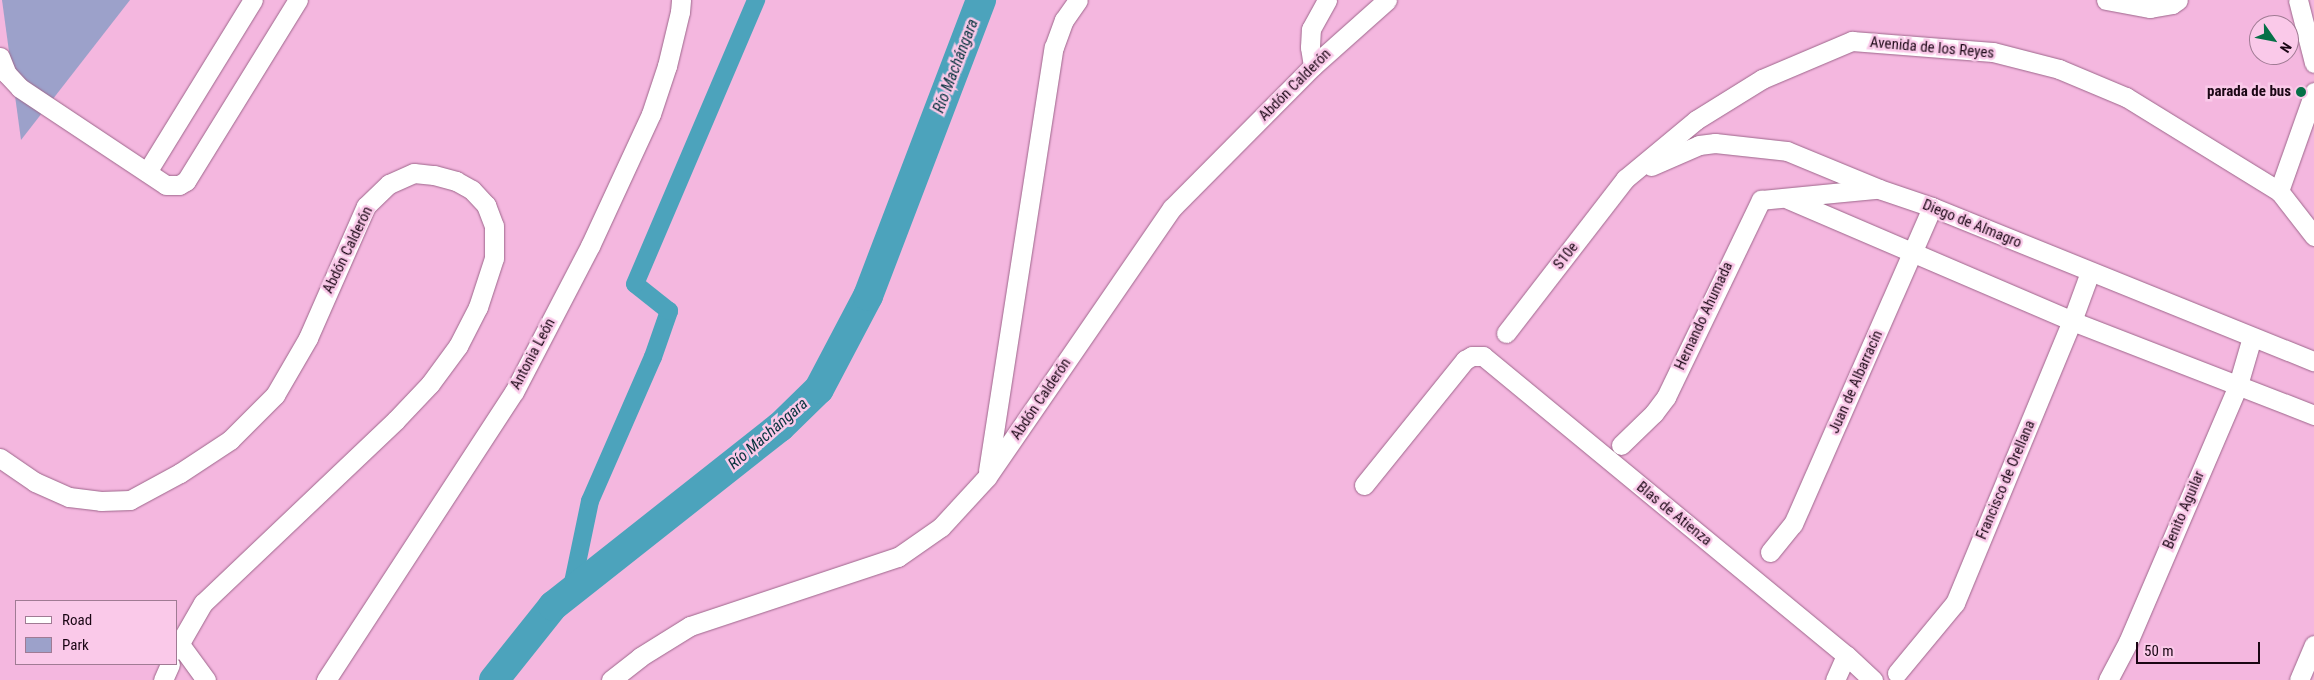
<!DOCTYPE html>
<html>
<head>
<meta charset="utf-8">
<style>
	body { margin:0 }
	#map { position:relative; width:2314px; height:680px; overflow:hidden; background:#f4b7df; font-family:"Roboto Condensed",sans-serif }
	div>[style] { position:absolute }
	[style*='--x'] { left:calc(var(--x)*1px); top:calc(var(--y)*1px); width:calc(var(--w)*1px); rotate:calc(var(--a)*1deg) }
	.green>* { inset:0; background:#9ca1ca }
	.canal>* { height:18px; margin:-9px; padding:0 9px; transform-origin:9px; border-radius:9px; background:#4ca3bc }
	.river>* { height:30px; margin:-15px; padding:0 15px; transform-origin:15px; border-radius:15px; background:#4ca3bc }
	.roads { filter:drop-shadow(0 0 1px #9d668b) drop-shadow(0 0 1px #9d668b) }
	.minor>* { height:19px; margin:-9.5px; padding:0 9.5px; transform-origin:9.5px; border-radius:9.5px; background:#fff }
	.dots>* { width:14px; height:14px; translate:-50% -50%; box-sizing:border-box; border:2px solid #fac9e9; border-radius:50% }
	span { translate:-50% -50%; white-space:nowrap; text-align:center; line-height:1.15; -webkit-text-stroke:5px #fac9e9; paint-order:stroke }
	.street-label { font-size:15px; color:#1a0614 }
	.poi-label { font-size:15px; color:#1a0614; font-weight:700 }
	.right { translate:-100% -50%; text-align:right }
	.water-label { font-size:16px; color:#09343f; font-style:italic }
	.legend { position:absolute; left:15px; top:600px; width:162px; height:65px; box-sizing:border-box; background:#fac9e9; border:1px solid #a07b94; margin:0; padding:6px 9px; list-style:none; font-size:15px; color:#1a0614 }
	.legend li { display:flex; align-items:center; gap:10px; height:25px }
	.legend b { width:25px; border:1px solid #a07b94 }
	.north { position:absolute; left:2249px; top:15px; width:50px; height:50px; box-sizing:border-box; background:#fac9e9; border:1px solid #a07b94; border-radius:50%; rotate:123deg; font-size:14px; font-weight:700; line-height:20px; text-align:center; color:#1a0614 }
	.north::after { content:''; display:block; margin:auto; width:18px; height:22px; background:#057047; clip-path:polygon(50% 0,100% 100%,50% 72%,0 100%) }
	.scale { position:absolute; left:2136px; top:642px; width:124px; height:22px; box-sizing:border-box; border:2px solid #1a0614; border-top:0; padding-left:6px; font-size:15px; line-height:18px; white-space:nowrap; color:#1a0614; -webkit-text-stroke:4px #fac9e9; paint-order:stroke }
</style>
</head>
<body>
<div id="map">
	<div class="green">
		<i style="clip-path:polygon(2px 0,130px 0,21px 140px)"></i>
	</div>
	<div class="canal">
		<i style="--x:571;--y:592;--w:93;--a:-78.2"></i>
		<i style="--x:590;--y:501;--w:157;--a:-66.4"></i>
		<i style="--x:653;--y:357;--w:49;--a:-70.8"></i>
		<i style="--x:669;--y:311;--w:43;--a:-141.5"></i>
		<i style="--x:635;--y:284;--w:309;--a:-66.9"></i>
	</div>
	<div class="river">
		<i style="--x:494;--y:680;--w:95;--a:-51.4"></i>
		<i style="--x:553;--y:606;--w:289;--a:-38.3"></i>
		<i style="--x:780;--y:427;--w:54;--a:-44.3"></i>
		<i style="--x:819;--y:389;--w:105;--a:-62.2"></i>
		<i style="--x:868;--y:296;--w:317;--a:-69.1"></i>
	</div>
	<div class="roads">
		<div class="minor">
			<i style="--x:2106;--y:0;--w:45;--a:10.3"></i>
			<i style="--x:2150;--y:8;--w:22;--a:-10"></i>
			<i style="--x:2172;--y:4;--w:7;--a:-34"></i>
			<i style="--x:2298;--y:0;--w:65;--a:75.7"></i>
			<i style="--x:0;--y:57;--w:18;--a:68"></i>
			<i style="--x:7;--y:74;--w:19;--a:47"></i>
			<i style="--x:20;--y:88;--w:175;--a:33.6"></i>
			<i style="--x:166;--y:185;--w:13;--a:0"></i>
			<i style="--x:179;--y:185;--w:8;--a:-30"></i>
			<i style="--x:186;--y:181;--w:213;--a:-58.3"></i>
			<i style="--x:1313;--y:66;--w:19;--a:-99"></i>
			<i style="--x:1310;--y:47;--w:18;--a:-87"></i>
			<i style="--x:1311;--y:29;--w:33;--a:-61"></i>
			<i style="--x:1651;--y:166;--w:52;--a:-23.6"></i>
			<i style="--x:1699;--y:145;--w:16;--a:-7"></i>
			<i style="--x:1715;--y:143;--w:72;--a:6.3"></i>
			<i style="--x:1787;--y:151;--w:100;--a:22.4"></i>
			<i style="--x:1879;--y:189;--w:56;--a:18.8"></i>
			<i style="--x:1932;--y:207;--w:412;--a:22"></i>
			<i style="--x:147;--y:172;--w:202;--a:-58.4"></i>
			<i style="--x:2279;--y:191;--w:105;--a:-70.5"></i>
			<i style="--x:1788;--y:199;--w:309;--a:23.2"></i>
			<i style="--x:2072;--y:321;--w:260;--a:21.2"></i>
			<i style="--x:1506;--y:333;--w:195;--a:-52.3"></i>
			<i style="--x:1625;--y:179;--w:92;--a:-39.7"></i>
			<i style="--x:1696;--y:120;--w:78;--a:-31.8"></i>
			<i style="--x:1762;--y:79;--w:98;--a:-22.9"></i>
			<i style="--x:1852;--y:41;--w:141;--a:4.5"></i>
			<i style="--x:1993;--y:52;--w:68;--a:14.4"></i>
			<i style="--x:2059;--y:69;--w:73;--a:22.7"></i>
			<i style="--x:2126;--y:97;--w:180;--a:31.6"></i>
			<i style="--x:2279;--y:191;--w:57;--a:52.1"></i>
			<i style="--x:1621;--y:445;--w:46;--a:-44.1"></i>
			<i style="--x:1654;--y:413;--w:20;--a:-53"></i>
			<i style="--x:1666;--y:397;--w:219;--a:-64.3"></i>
			<i style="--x:1761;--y:200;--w:115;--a:-5.5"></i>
			<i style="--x:0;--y:458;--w:42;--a:34.4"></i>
			<i style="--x:35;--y:482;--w:37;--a:24"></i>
			<i style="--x:69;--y:497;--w:32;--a:7"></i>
			<i style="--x:101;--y:501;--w:29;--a:-2"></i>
			<i style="--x:130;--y:500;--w:57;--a:-28.4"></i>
			<i style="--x:180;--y:473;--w:60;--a:-33.4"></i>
			<i style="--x:230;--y:440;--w:64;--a:-45"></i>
			<i style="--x:275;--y:395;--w:66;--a:-59.9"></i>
			<i style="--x:308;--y:338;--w:144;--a:-66.3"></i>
			<i style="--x:366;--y:206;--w:32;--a:-44"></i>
			<i style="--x:389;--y:184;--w:27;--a:-24"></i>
			<i style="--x:414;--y:173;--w:20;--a:6"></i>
			<i style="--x:434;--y:175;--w:23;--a:15"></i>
			<i style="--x:456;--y:181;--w:18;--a:29"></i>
			<i style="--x:472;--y:190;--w:21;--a:47"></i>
			<i style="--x:486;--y:205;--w:22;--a:69"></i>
			<i style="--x:494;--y:226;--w:32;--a:90"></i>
			<i style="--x:494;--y:258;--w:52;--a:108.1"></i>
			<i style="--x:478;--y:307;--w:44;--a:117.1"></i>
			<i style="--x:458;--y:346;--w:47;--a:126.4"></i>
			<i style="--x:430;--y:384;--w:50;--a:133.4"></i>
			<i style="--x:396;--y:420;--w:266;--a:136.5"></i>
			<i style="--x:203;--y:603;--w:54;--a:119.9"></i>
			<i style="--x:988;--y:471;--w:429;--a:-81.2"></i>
			<i style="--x:1054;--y:47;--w:29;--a:-70"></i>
			<i style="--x:1064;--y:20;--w:24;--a:-55"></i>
			<i style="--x:1364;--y:485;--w:161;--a:-51.1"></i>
			<i style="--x:1465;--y:360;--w:8;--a:-30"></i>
			<i style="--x:1472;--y:356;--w:11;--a:0"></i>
			<i style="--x:1483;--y:356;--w:470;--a:39.5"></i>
			<i style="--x:1846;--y:655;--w:37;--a:43"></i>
			<i style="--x:1770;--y:552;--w:36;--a:-51"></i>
			<i style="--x:1793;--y:524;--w:346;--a:-66.3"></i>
			<i style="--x:179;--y:643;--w:46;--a:53.9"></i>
			<i style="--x:1897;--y:673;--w:91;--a:-50.4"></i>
			<i style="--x:1955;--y:603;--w:305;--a:-67.5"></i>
			<i style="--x:2072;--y:321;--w:52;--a:-69.8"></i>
			<i style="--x:163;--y:680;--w:17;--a:-66"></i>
			<i style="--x:326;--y:680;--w:344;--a:-56.9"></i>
			<i style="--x:514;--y:392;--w:165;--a:-62.5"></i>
			<i style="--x:590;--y:246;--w:145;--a:-65.2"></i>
			<i style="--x:651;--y:114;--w:51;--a:-71.6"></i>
			<i style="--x:667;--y:66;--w:56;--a:-76.5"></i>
			<i style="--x:680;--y:12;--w:12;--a:-85"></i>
			<i style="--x:611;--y:680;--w:37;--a:-38"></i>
			<i style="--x:640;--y:657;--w:59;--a:-31.8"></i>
			<i style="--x:690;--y:626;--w:219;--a:-18.4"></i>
			<i style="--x:898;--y:557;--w:52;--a:-34.9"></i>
			<i style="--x:941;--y:527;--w:68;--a:-47.4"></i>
			<i style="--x:987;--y:477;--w:326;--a:-55.5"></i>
			<i style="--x:1172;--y:208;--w:200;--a:-45.2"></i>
			<i style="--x:1313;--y:66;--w:99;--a:-41.7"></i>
			<i style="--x:1835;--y:680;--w:27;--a:-66"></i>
			<i style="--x:2108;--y:680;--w:43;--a:-62.2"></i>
			<i style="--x:2128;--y:642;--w:280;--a:-66.8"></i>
			<i style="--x:2238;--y:385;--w:50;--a:-73.7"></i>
			<i style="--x:2299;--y:680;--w:38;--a:-67"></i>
		</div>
	</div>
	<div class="dots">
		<i style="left:2301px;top:92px;background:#057047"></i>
	</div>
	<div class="street-label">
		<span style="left:1932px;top:48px;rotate:5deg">Avenida de los Reyes</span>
		<span style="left:1295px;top:85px;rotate:-45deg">Abdón Calderón</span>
		<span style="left:1972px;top:224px;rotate:22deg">Diego de Almagro</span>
		<span style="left:348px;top:250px;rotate:-64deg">Abdón Calderón</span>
		<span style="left:1566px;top:256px;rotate:-52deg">S10e</span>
		<span style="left:1704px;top:316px;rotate:-65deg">Hernando Ahumada</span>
		<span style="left:533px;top:354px;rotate:-62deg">Antonia León</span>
		<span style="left:1856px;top:382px;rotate:-66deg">Juan de Albarracín</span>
		<span style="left:1041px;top:399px;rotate:-56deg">Abdón Calderón</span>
		<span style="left:2006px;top:480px;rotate:-67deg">Francisco de Orellana</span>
		<span style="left:2184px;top:510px;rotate:-67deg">Benito Aguilar</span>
		<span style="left:1674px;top:514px;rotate:39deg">Blas de Atienza</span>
	</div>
	<div class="poi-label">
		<span class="right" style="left:2291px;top:92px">parada de bus</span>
	</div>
	<div class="water-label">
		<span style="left:956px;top:66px;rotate:-69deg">Río Machángara</span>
		<span style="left:768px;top:434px;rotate:-41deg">Río Machángara</span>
	</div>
	<ul class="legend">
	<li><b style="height:6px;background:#fff"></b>Road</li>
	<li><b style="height:14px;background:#9ca1ca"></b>Park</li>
	</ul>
	<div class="north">N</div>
	<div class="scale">50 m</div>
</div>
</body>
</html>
